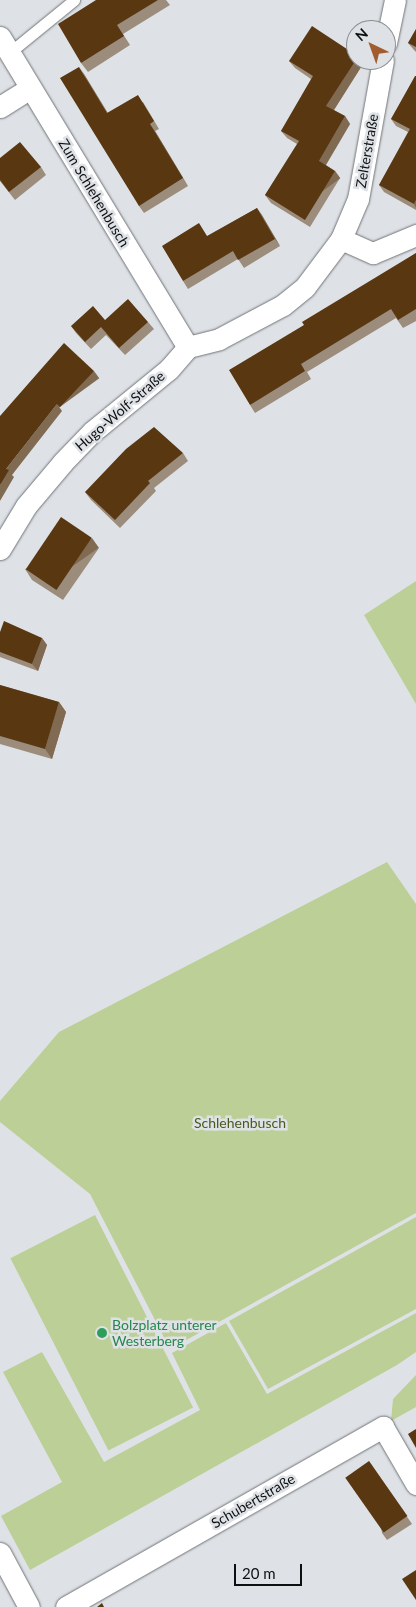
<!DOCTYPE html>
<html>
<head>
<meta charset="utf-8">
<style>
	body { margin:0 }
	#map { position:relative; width:416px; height:1607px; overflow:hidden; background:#dee2e6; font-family:Lato,sans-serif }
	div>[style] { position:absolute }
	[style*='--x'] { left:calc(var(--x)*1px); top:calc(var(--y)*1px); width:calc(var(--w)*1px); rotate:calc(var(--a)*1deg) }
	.green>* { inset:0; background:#bccf96; transform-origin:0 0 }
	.roads { filter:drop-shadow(0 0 1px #707377) drop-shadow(0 0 1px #707377) }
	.lane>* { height:11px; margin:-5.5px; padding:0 5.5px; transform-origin:5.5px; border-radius:5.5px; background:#fff }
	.street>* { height:21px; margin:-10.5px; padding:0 10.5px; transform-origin:10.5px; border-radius:10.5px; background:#fff }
	.wall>* { inset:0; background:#9b8c7c }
	.shaded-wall>* { inset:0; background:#806a51; transform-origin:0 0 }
	.building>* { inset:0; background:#583711; transform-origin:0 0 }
	.dots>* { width:14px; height:14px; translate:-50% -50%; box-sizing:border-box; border:2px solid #dee2e6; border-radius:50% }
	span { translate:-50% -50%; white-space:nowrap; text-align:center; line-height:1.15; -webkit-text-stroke:5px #dee2e6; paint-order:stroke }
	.street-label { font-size:14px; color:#0e0f10 }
	.park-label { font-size:14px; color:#485b18 }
	.leisure-label { font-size:14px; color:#27864d }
	.left { translate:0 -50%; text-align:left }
	.north { position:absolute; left:346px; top:20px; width:50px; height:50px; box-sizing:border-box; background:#dee2e6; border:1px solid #8b8e90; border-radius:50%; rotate:318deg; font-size:14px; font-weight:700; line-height:20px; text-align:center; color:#0e0f10 }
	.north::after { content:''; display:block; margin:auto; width:18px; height:22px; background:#a15d2f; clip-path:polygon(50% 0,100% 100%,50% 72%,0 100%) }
	.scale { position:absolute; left:234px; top:1564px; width:68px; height:22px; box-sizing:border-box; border:2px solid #0e0f10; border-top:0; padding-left:6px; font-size:15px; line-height:18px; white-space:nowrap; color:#0e0f10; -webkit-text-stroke:4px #dee2e6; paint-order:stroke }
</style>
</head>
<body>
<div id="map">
	<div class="green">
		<i style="clip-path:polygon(416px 581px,416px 704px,364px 615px)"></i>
		<i style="clip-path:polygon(387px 862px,416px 904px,416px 1213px,170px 1349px,90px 1194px,0 1122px,0 1101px,59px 1032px)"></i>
		<i style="left:95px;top:1215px;width:216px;height:95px;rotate:63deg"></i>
		<i style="clip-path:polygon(416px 1217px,416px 1309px,268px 1389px,229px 1321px)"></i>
		<i style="clip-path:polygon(416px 1313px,416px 1352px,397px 1365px,30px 1570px,1px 1516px,62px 1482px,3px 1372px,42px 1352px,104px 1462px,200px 1410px,172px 1353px,226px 1323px,267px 1394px)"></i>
		<i style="clip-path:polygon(416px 1375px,416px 1407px,391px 1421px,393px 1399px)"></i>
	</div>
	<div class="roads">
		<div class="lane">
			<i style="--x:9;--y:53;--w:84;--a:-39.2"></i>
		</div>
		<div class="street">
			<i style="--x:0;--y:37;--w:363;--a:58.8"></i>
			<i style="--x:386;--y:43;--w:44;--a:-78.2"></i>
			<i style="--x:0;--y:107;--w:36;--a:-32"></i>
			<i style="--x:341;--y:239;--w:35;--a:24"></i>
			<i style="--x:373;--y:253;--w:47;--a:-22.7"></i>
			<i style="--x:188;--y:347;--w:32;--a:-14"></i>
			<i style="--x:219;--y:339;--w:72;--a:-28"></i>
			<i style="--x:283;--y:305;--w:28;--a:-39"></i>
			<i style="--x:305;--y:287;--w:60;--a:-53.1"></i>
			<i style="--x:341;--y:239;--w:43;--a:-67"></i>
			<i style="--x:358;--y:199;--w:141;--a:-79.8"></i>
			<i style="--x:0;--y:549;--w:50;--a:-58.8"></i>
			<i style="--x:26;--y:506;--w:57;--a:-49.9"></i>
			<i style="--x:63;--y:462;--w:42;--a:-46"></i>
			<i style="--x:92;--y:432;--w:99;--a:-39.3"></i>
			<i style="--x:169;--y:369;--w:29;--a:-49"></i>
			<i style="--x:0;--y:1553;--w:61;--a:61.8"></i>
			<i style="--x:66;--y:1607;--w:365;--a:-29.6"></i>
			<i style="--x:383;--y:1427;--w:66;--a:59.9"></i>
		</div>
	</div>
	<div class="wall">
		<i style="clip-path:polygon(96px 0,166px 0,170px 5px,123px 34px,130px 45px,88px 72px,81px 63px)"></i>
		<i style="clip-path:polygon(416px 29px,416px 52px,414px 50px,408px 43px)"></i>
		<i style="clip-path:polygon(289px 61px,363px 64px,334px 110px,345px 116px,350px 124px,326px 165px,335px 171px,340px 178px,310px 227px,271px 203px,265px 195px,297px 144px,287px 138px,281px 131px,311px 79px,295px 68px)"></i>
		<i style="clip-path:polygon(84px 74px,108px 113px,143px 102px,159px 129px,155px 131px,188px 186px,144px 213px,139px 206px)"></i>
		<i style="clip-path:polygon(416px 76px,416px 210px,384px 192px,379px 185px,408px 132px,396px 126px,391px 119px)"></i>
		<i style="clip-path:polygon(0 158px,41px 167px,46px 175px,15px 200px,0 181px)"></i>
		<i style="clip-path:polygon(257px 208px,280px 246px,244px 268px,238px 259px,188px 289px,183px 281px,208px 236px)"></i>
		<i style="clip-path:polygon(416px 253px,416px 321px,403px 328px,396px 318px,307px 372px,311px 379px,255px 413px,250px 405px,304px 325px)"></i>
		<i style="clip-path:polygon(105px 320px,148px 322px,154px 329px,125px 355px,106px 335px,91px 349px,76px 333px,71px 326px)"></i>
		<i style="clip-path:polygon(183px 453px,188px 461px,154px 488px,156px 491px,120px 528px,91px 500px,85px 492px)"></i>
		<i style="clip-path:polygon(99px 548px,63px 600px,32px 580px,25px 569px)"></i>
		<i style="clip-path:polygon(0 632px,42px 638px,47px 645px,38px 671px,0 657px)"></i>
		<i style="clip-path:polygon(0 685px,59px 702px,66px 712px,52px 759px,0 744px)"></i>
		<i style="clip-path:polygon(369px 1461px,412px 1524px,387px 1540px,382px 1533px)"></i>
	</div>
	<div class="shaded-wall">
		<i style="clip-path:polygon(356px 60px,361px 60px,363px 64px,332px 113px,326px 106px)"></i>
		<i style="clip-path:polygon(79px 67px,84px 74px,112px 121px,107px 113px)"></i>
		<i style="clip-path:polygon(345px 116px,350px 124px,324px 168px,319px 161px)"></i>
		<i style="clip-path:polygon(150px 124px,155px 131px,188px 186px,183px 178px)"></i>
		<i style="left:335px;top:171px;width:9px;height:57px;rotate:54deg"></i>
		<i style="clip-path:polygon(416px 200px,416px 208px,414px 204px)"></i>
		<i style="clip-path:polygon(257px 208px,262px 215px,280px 246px,275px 239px)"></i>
		<i style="left:94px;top:371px;width:9px;height:50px;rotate:54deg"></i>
		<i style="clip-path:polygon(57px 404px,62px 411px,12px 475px,14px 477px,0 501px,0 485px,6px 469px)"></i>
		<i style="left:92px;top:538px;width:12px;height:63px;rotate:55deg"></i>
		<i style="clip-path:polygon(42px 638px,47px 645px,38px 671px,32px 664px)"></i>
		<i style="clip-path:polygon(59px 702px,66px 712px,52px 759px,45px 749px)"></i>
	</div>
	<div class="building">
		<i style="clip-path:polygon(96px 0,158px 0,117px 25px,124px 36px,81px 63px,58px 24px)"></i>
		<i style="clip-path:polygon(312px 26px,356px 55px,356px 60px,326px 106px,345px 116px,319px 161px,335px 171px,305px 220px,265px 195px,299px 141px,281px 131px,313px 76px,289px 61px)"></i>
		<i style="clip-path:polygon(416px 29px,416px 47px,408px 43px)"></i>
		<i style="clip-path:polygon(79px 67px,107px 113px,138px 95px,154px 121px,150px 124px,183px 178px,139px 206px,60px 78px)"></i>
		<i style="clip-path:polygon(415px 76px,416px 76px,416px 200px,414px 204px,379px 185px,410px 129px,391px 119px)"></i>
		<i style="clip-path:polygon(20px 142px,41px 167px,9px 192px,0 180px,0 158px)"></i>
		<i style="clip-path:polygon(257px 208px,275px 239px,238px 260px,233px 251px,183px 281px,162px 246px,199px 223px,207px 236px)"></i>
		<i style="clip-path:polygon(416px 253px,416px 309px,398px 320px,391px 309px,301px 364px,305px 371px,250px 405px,229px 370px,304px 325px,302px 322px)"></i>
		<i style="clip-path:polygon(128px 299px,148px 322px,119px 348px,101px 327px,85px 342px,71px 326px,93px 306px,105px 320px)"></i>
		<i style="clip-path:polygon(64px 343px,94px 371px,60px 407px,57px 404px,6px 469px,9px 470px,0 485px,0 416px)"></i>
		<i style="clip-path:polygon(154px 427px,183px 453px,148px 481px,150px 483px,115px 520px,85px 492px,126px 449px)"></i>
		<i style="left:61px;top:517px;width:37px;height:63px;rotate:34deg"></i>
		<i style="clip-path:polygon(4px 621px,42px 638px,32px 664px,0 652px,0 632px)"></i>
		<i style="clip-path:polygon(0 685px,59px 702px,45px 749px,0 736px)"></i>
		<i style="clip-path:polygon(416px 1429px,416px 1448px,408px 1434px)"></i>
		<i style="left:369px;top:1461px;width:67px;height:29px;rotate:55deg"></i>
		<i style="clip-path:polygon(416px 1570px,416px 1600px,402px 1579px)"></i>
		<i style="clip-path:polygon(102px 1603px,104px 1607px,97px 1607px)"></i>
	</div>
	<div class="dots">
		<i style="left:102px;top:1333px;background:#2e9e5b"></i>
	</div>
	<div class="street-label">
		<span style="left:367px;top:151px;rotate:-80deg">Zelterstraße</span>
		<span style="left:94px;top:193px;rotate:59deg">Zum Schlehenbusch</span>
		<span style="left:120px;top:411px;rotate:-41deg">Hugo-Wolf-Straße</span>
		<span style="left:253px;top:1501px;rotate:-30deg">Schubertstraße</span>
	</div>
	<div class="park-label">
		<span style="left:240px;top:1123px">Schlehenbusch</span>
	</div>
	<div class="leisure-label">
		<span class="left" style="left:112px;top:1333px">Bolzplatz unterer<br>Westerberg</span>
	</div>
	<div class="north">N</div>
	<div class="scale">20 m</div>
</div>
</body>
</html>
